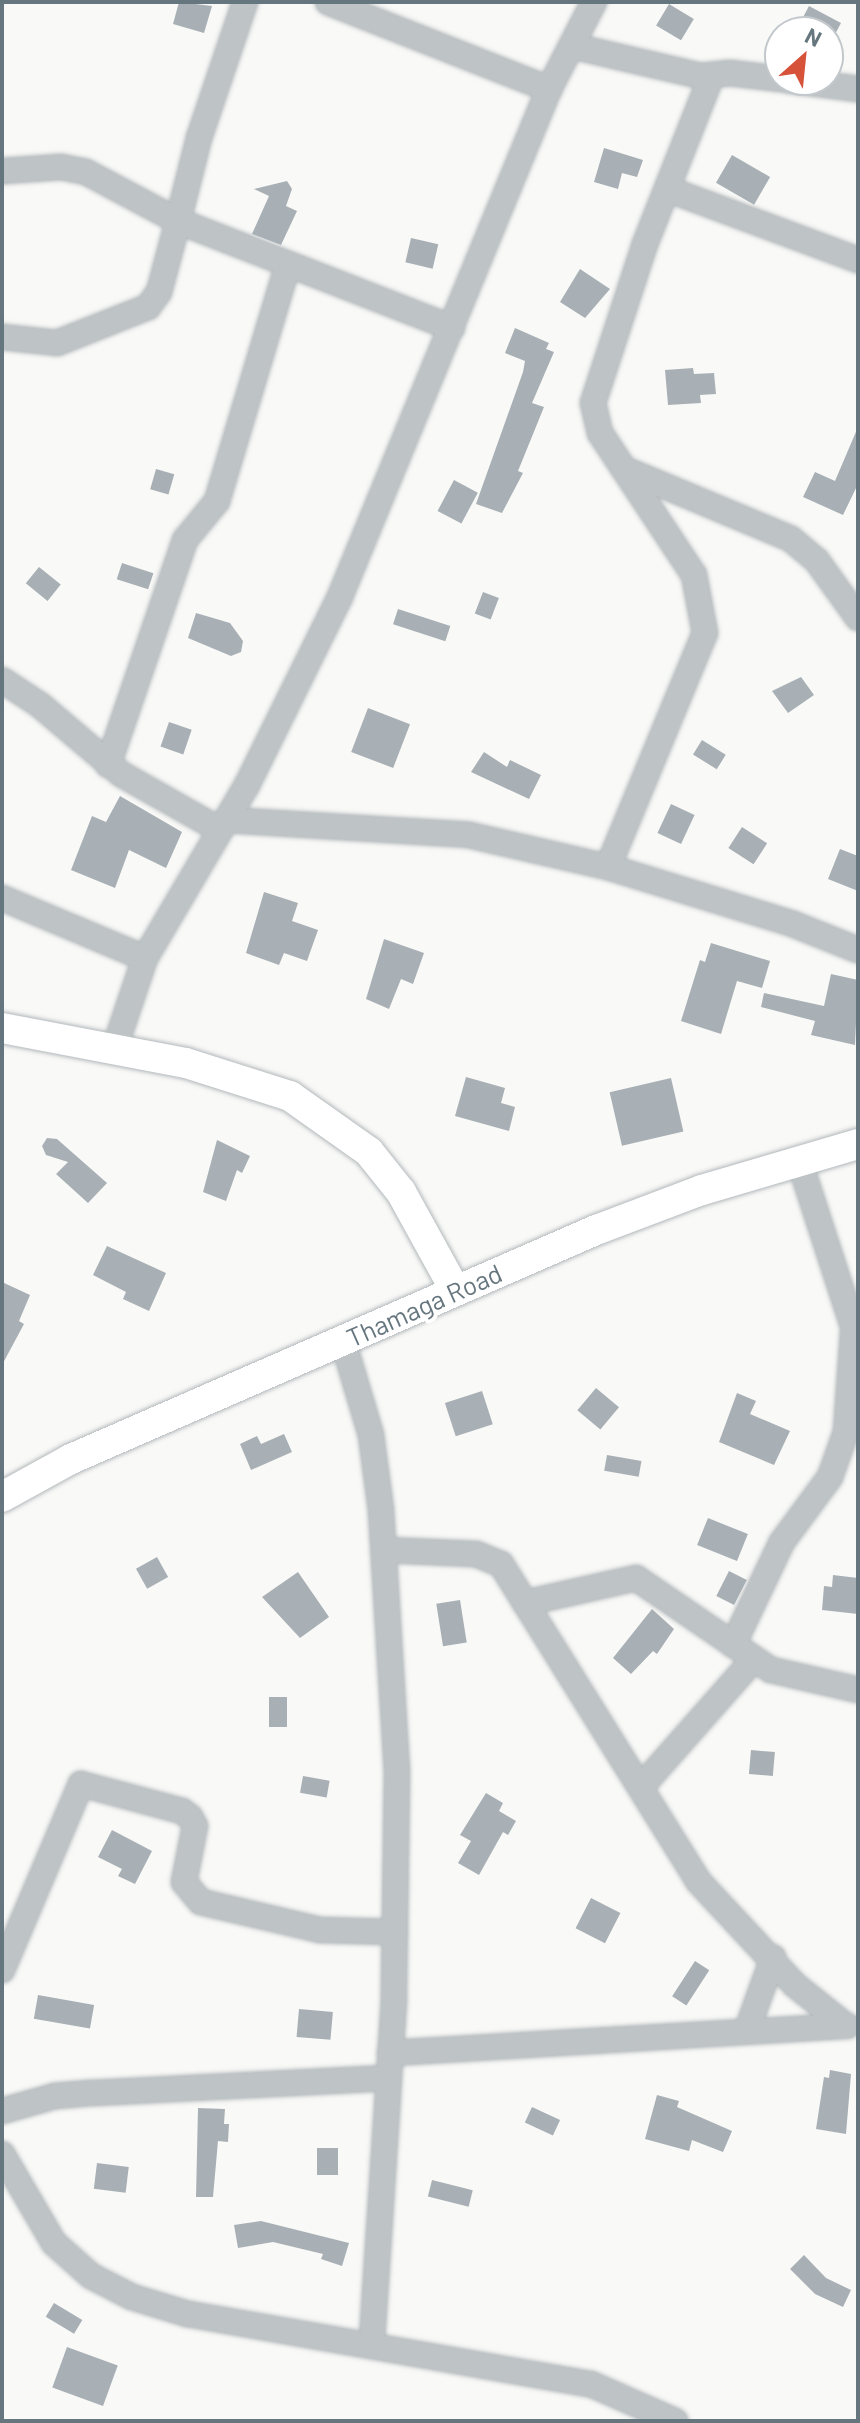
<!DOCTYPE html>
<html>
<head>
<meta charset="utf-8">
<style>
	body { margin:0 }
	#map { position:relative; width:860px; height:2423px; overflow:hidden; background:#f9f9f7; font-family:Barlow,sans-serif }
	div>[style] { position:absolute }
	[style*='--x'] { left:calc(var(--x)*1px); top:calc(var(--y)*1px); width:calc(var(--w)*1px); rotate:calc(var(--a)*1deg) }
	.building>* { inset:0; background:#a8b0b5; transform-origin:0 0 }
	.roads { filter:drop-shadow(0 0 2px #b2b8bb) drop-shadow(0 0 2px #b2b8bb) }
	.minor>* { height:24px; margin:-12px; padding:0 12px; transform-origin:12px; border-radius:12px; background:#bec3c6 }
	.major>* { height:30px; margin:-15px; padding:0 15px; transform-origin:15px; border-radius:15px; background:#fff }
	span { translate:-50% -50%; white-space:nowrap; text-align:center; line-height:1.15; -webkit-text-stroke:8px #fff; paint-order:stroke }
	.street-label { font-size:26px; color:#66767f }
	.frame { position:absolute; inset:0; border:4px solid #66767f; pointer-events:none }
	.north { position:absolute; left:764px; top:16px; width:80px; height:80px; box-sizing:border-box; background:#fff; border:2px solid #c2c8cc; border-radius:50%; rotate:27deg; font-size:22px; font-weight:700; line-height:32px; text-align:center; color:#66767f }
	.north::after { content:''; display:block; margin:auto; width:28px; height:36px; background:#d65239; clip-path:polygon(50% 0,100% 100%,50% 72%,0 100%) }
</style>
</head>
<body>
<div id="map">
	<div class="building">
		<i style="clip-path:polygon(179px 2px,212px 6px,204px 33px,173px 24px)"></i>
		<i style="left:669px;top:4px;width:29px;height:25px;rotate:31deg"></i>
		<i style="clip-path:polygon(809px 6px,841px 23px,832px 40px,828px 32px,800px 23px)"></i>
		<i style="clip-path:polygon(604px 148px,643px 160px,637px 177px,622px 173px,618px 189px,594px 182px)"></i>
		<i style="left:732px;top:155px;width:44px;height:32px;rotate:30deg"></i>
		<i style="clip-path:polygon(287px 181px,292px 189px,286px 206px,297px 211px,281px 245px,252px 234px,269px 196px,254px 189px)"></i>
		<i style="left:411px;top:238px;width:28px;height:25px;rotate:13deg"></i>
		<i style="clip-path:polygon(580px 269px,610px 289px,585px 318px,560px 302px)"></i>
		<i style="clip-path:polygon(515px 328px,549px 343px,546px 349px,554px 352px,532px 403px,544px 407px,518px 471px,523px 473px,502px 513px,476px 504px,523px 372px,525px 361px,505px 353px)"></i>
		<i style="clip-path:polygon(693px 368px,694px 374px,714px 373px,716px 394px,700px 395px,701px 403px,668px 405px,665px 370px)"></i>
		<i style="clip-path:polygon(858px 427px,858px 484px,843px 515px,803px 497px,815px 472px,835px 481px)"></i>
		<i style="left:156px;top:469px;width:19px;height:21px;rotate:16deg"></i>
		<i style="left:454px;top:480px;width:27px;height:35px;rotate:28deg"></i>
		<i style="left:122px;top:563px;width:33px;height:17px;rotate:18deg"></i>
		<i style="left:39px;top:567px;width:28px;height:21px;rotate:39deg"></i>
		<i style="left:483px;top:592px;width:17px;height:23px;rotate:21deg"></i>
		<i style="left:398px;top:609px;width:55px;height:16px;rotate:18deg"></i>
		<i style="clip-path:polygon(196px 613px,230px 623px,243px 641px,241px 652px,231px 656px,188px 638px)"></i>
		<i style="clip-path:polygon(801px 677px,814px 695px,788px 713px,772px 691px)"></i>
		<i style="left:368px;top:708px;width:45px;height:47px;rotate:21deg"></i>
		<i style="left:169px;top:722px;width:24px;height:26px;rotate:19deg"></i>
		<i style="left:702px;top:740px;width:28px;height:17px;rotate:32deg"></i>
		<i style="clip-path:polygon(484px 752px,507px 767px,510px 760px,541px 775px,529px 799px,471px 772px)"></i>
		<i style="clip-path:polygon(120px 796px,182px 832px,166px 868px,129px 850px,115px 888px,71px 870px,92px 816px,106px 822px)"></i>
		<i style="left:671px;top:804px;width:26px;height:32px;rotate:25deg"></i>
		<i style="left:742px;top:827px;width:30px;height:25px;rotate:33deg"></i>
		<i style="clip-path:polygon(840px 849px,858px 856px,858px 891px,828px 879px)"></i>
		<i style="clip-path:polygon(264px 892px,298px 903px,292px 921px,318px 930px,307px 961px,284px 953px,279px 965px,246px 953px)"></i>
		<i style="clip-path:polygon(384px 939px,424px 953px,413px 984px,401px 979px,389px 1009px,366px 999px)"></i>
		<i style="clip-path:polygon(711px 943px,770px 961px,762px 988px,737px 981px,721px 1034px,681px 1021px,700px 960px,705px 962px)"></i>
		<i style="clip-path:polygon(831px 974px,858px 980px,855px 1045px,811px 1035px,815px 1021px,761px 1007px,764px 993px,824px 1006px)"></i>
		<i style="clip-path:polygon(466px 1077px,505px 1088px,501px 1103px,515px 1107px,509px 1131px,455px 1116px)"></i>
		<i style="left:671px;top:1078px;width:55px;height:63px;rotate:77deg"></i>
		<i style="clip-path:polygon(47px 1138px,57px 1139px,107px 1183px,88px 1203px,56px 1174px,68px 1162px,46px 1155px,42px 1146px)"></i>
		<i style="clip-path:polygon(217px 1140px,250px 1156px,242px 1173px,237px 1170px,226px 1201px,203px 1192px)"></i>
		<i style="clip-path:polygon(107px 1246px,166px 1273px,149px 1311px,123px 1299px,126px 1292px,93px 1275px)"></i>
		<i style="clip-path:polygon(2px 1282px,30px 1295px,19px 1321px,24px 1324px,2px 1365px)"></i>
		<i style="left:596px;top:1388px;width:30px;height:29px;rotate:40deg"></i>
		<i style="left:482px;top:1391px;width:35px;height:39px;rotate:72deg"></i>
		<i style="clip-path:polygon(737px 1393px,756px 1401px,750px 1414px,790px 1431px,774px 1465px,719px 1442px)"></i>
		<i style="clip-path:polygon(284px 1434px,292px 1452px,251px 1470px,240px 1444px,257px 1436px,261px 1444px)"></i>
		<i style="left:607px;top:1455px;width:35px;height:16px;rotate:10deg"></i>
		<i style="left:708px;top:1518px;width:43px;height:29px;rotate:22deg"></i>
		<i style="left:157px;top:1557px;width:23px;height:24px;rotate:61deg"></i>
		<i style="left:729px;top:1571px;width:20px;height:28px;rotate:27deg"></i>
		<i style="clip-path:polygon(298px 1572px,329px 1617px,300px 1638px,262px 1597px)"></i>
		<i style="clip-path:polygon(833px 1575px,858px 1578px,858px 1614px,822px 1610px,824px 1586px,832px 1587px)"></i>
		<i style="left:460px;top:1600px;width:43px;height:24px;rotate:81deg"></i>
		<i style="clip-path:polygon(652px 1609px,674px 1629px,657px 1654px,653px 1651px,631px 1674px,613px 1658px)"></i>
		<i style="left:269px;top:1697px;width:18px;height:30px"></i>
		<i style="left:751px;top:1750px;width:24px;height:24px;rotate:5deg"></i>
		<i style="left:303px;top:1776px;width:27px;height:17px;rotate:10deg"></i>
		<i style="clip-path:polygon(486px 1793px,503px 1803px,499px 1811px,516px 1821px,508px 1835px,503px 1832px,479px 1875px,458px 1863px,471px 1841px,460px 1835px)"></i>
		<i style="clip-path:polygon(112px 1830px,152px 1851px,135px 1884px,118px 1876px,122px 1869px,98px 1857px)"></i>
		<i style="left:591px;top:1898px;width:33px;height:34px;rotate:27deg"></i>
		<i style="left:695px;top:1961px;width:17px;height:42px;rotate:33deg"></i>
		<i style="left:38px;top:1995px;width:57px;height:24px;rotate:10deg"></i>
		<i style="left:299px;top:2009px;width:34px;height:28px;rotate:5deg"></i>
		<i style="clip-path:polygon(830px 2070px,851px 2074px,846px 2134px,816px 2129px,824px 2077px,829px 2078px)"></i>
		<i style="clip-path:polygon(657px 2095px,679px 2101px,677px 2107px,732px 2131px,723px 2152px,692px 2140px,689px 2151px,645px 2139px)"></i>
		<i style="left:532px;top:2107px;width:31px;height:17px;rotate:25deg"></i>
		<i style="clip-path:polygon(198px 2108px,225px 2109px,224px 2124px,229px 2124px,228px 2142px,218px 2141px,213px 2197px,196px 2197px)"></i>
		<i style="left:317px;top:2148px;width:21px;height:27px"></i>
		<i style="left:97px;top:2163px;width:32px;height:26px;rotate:7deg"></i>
		<i style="left:432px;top:2180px;width:42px;height:17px;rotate:14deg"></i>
		<i style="clip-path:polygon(261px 2221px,349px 2243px,342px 2266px,321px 2259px,323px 2254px,273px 2242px,238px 2248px,234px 2225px)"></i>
		<i style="clip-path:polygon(804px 2255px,826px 2278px,851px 2290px,843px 2307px,815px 2294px,790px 2269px)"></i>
		<i style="left:54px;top:2303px;width:33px;height:16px;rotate:31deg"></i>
		<i style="left:67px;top:2347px;width:54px;height:43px;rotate:20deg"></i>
	</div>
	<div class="roads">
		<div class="minor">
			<i style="--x:328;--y:2;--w:238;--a:21.5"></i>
			<i style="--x:572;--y:46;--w:132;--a:13.1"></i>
			<i style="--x:701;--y:76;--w:29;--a:-6"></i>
			<i style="--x:730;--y:73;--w:50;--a:6.8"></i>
			<i style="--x:787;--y:80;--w:72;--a:7.2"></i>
			<i style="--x:2;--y:171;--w:59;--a:-3.9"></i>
			<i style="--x:61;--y:167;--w:25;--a:11"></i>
			<i style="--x:86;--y:172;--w:104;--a:28"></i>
			<i style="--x:178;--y:221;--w:86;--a:-75.8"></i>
			<i style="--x:199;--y:138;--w:144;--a:-71.3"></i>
			<i style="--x:667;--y:189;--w:204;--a:20.4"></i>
			<i style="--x:2;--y:337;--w:55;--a:6.2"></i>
			<i style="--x:57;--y:343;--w:98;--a:-21.6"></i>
			<i style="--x:148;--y:307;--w:19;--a:-54"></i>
			<i style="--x:159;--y:292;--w:73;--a:-75"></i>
			<i style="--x:178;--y:221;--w:294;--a:21.3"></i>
			<i style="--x:624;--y:469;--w:181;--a:22.7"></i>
			<i style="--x:791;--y:539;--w:34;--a:40"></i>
			<i style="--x:817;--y:561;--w:70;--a:54.3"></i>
			<i style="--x:2;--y:680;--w:45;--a:33.3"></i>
			<i style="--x:40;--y:705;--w:106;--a:40.4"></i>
			<i style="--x:121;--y:774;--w:114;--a:29.5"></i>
			<i style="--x:108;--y:765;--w:238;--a:-71.1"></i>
			<i style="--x:185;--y:540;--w:50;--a:-50.6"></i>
			<i style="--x:217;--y:501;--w:243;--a:-73.3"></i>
			<i style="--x:226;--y:820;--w:243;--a:3.5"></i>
			<i style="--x:469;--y:835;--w:143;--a:13"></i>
			<i style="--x:608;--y:867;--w:194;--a:17.1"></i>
			<i style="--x:793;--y:924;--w:70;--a:21.8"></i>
			<i style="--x:608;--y:867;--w:253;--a:-67.5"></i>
			<i style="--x:705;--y:633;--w:59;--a:-100.7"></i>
			<i style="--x:694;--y:575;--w:170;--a:-123.5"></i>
			<i style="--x:600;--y:433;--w:31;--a:-103"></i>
			<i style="--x:593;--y:403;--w:167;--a:-71.9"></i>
			<i style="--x:645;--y:244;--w:180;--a:-68.4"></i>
			<i style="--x:2;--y:898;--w:155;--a:22.8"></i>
			<i style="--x:114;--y:1050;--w:97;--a:-71.4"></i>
			<i style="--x:145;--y:958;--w:201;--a:-59.5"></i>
			<i style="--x:247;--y:785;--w:208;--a:-63.7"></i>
			<i style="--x:339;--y:599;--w:552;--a:-67.62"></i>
			<i style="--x:549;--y:89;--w:98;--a:-62.7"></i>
			<i style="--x:799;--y:1160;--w:191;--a:72"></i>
			<i style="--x:343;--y:1341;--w:98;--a:73.4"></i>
			<i style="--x:371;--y:1435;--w:76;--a:82.4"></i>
			<i style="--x:381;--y:1510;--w:262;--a:86.5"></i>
			<i style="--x:397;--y:1772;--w:228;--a:90.8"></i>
			<i style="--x:394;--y:2000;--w:343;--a:93.7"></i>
			<i style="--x:384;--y:1550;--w:92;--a:2.5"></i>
			<i style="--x:476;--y:1554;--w:27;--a:22"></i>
			<i style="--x:501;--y:1564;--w:373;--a:58.1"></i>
			<i style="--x:698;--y:1881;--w:142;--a:47"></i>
			<i style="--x:795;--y:1985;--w:64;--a:38.7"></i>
			<i style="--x:525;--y:1603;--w:114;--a:-12.7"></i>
			<i style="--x:636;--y:1578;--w:163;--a:34.3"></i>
			<i style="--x:771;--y:1670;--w:89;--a:12.9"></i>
			<i style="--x:733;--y:1645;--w:114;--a:-64.6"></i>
			<i style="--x:782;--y:1542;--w:81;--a:-53.6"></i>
			<i style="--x:830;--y:1477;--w:48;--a:-70.4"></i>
			<i style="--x:846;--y:1432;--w:99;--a:-86"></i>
			<i style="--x:642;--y:1786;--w:168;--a:-48.6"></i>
			<i style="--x:2;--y:1970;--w:202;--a:-67"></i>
			<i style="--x:81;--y:1784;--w:105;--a:15"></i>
			<i style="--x:182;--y:1811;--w:10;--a:37"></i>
			<i style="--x:190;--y:1817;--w:10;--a:61"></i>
			<i style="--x:195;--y:1826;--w:57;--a:101.1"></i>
			<i style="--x:184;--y:1882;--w:26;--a:50"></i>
			<i style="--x:201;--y:1902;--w:122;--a:13.2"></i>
			<i style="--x:320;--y:1930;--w:75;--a:1.5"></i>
			<i style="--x:747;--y:2030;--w:77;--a:-70.1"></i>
			<i style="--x:390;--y:2053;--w:458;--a:-3.4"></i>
			<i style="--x:2;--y:2111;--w:55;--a:-15.8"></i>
			<i style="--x:55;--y:2096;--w:38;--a:-5"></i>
			<i style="--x:93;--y:2093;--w:296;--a:-2.9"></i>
			<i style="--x:2;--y:2154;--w:103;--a:59.7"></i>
			<i style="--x:54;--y:2243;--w:50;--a:41.7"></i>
			<i style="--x:91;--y:2276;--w:46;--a:27.1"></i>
			<i style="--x:132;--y:2297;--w:59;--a:16.9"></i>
			<i style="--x:188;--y:2314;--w:409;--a:9.9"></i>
			<i style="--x:591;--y:2384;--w:92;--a:23.8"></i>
		</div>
		<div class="major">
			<i style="--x:2;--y:1028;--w:187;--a:10.8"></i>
			<i style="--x:186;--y:1063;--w:109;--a:17.6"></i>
			<i style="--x:290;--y:1096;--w:97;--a:35.3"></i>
			<i style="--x:369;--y:1152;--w:51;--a:51.3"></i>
			<i style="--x:401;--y:1192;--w:112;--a:61.1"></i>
			<i style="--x:2;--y:1497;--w:79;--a:-28.8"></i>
			<i style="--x:71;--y:1459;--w:573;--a:-23.57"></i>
			<i style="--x:596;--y:1230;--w:113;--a:-20.7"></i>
			<i style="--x:702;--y:1190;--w:163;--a:-16.4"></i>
		</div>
	</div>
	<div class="street-label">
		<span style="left:424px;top:1305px;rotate:-24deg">Thamaga Road</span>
	</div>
	<div class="frame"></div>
	<div class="north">N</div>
</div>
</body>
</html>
